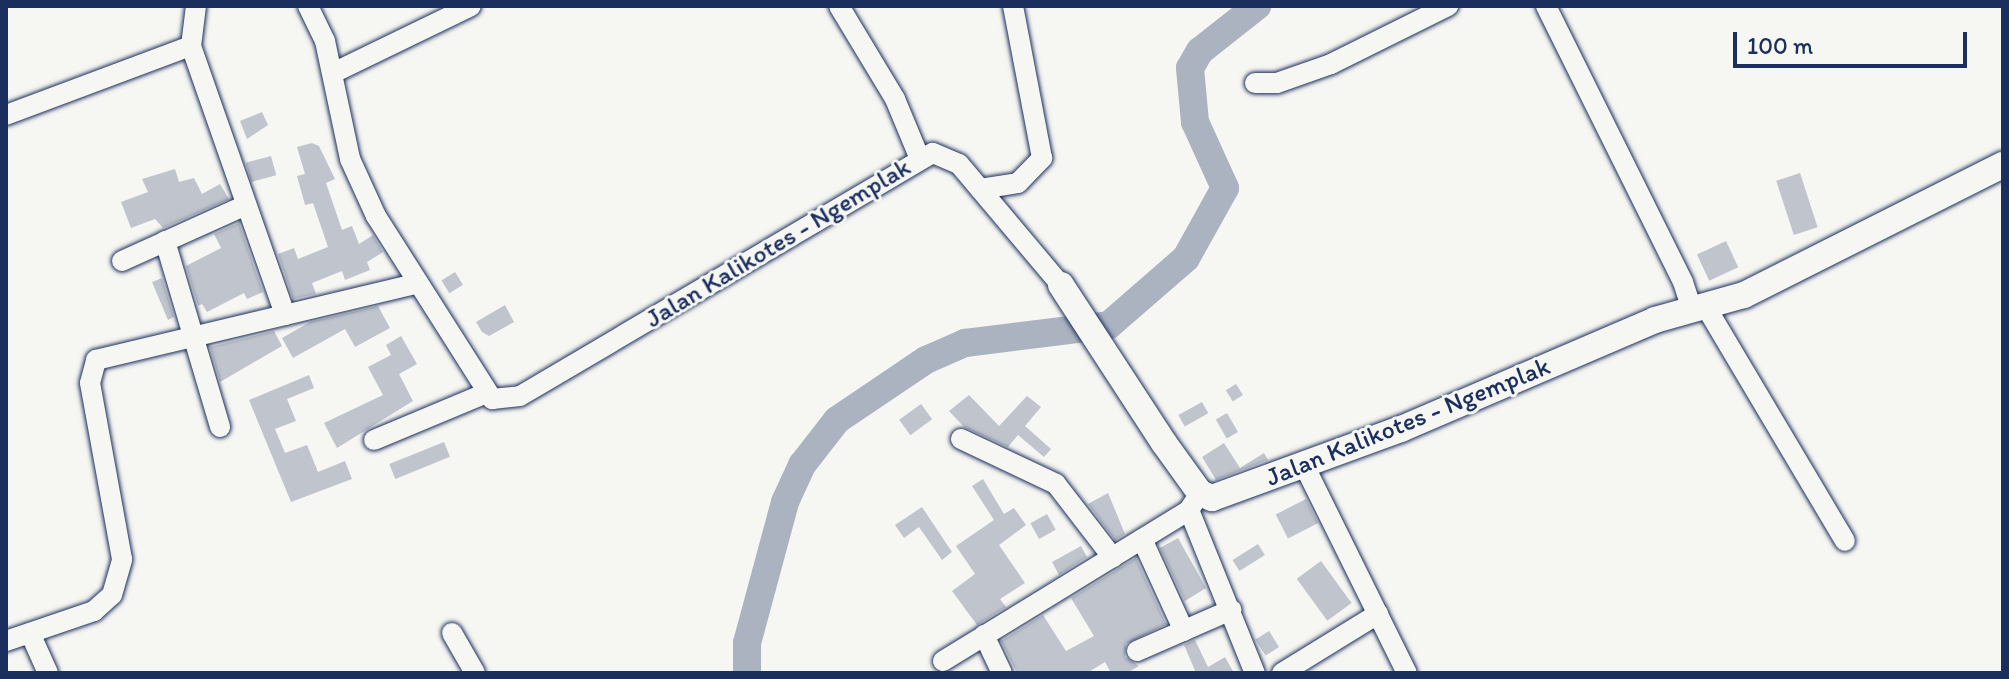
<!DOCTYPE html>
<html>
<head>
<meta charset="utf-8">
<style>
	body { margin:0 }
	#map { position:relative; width:2009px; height:679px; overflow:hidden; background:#f6f6f2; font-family:Itim,sans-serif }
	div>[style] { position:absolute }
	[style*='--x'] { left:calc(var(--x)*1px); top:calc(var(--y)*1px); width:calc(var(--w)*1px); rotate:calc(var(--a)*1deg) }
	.river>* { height:28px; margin:-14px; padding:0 14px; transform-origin:14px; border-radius:14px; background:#abb2c0 }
	.building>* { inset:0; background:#c0c4cd; transform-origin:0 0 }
	.roads { filter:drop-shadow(0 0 2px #1b2f5e) drop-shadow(0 0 2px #1b2f5e) }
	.minor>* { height:20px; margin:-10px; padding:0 10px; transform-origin:10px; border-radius:10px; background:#f6f6f2 }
	.major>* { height:26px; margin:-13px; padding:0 13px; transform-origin:13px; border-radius:13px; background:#f6f6f2 }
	span { translate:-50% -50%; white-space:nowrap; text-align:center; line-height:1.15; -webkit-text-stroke:6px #f6f6f2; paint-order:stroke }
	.street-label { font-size:26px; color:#1b2f5e }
	.frame { position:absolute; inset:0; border:8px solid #1b2f5e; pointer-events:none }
	.scale { position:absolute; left:1733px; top:32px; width:234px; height:36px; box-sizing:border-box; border:4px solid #1b2f5e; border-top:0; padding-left:10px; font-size:24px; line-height:28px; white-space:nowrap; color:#1b2f5e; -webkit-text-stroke:6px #f6f6f2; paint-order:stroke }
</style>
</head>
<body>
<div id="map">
	<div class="river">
		<i style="--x:747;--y:673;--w:30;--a:-90"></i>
		<i style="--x:747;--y:643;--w:146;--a:-74.9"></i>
		<i style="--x:785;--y:502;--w:41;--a:-65.3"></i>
		<i style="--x:802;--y:465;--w:57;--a:-52.1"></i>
		<i style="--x:837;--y:420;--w:107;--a:-34"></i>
		<i style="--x:926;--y:360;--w:43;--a:-23.6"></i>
		<i style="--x:965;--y:343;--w:145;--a:-7.1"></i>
		<i style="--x:1109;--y:325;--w:102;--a:-41"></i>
		<i style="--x:1186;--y:258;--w:80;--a:-60.9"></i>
		<i style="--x:1225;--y:188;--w:72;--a:-114.4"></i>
		<i style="--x:1195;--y:122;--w:54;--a:-95.3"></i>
		<i style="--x:1190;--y:68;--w:20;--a:-60"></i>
		<i style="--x:1200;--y:51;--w:73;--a:-38.3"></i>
	</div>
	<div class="building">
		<i style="clip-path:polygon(262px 112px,268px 125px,247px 139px,240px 121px)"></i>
		<i style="clip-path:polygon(312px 143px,319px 146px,335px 179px,326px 183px,342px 230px,352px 226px,359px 244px,373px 235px,383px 252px,367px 262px,370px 270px,345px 280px,342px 271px,312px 283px,316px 294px,293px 299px,278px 254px,294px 248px,298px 259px,328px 247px,313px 203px,305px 205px,297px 176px,305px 174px,297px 147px)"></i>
		<i style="left:271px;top:156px;width:20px;height:26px;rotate:75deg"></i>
		<i style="clip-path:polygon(175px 169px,179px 182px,194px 178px,202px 194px,220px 184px,229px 199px,163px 228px,155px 219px,131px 228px,121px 202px,148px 192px,142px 179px)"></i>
		<i style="left:1800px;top:173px;width:57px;height:25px;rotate:72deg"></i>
		<i style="clip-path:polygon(239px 223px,263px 292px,247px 299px,244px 293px,207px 312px,202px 304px,198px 306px,186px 266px,221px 248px,214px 234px)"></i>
		<i style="left:1726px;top:241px;width:29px;height:32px;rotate:65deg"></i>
		<i style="left:455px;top:272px;width:15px;height:16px;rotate:58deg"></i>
		<i style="clip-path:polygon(162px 278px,174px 317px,168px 320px,152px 282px)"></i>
		<i style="clip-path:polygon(505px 305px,514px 322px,489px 336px,482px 332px,476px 322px)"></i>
		<i style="clip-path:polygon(378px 306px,390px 328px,355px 347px,345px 329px,293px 358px,282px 338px,310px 322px)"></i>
		<i style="clip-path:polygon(274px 331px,282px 346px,220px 382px,210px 347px)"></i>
		<i style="clip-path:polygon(401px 336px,417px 364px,399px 374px,413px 401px,337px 448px,324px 423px,383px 395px,368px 367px,391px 355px,386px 345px)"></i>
		<i style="clip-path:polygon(309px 375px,314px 388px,287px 399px,296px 421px,275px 429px,285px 453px,307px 445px,318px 472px,345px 461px,352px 479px,291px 502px,249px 400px)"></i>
		<i style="left:1236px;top:384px;width:13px;height:12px;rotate:58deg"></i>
		<i style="clip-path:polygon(969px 395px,999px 426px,1027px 396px,1041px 407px,1025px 426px,1051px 449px,1044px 457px,1018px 435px,1008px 447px,964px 427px,949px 411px)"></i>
		<i style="left:1202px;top:402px;width:13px;height:27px;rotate:61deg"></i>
		<i style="left:921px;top:404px;width:19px;height:27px;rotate:54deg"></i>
		<i style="left:1227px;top:413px;width:22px;height:13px;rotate:60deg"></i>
		<i style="left:444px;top:442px;width:16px;height:59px;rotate:68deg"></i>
		<i style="clip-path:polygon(1224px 443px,1240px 468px,1264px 453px,1268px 460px,1216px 480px,1202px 457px)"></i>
		<i style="clip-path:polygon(983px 479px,1004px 514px,1014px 508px,1026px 525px,999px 545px,1025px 583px,1000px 599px,1006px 607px,977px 625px,952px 591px,975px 574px,956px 546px,994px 520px,972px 486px)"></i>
		<i style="clip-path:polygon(1108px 493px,1125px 534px,1115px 540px,1088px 504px)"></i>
		<i style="left:1306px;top:499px;width:27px;height:34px;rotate:63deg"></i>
		<i style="clip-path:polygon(922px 507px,952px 552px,942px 560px,919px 527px,904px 538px,895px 525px)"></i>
		<i style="left:1047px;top:514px;width:18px;height:19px;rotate:61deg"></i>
		<i style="clip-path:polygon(1178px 538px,1206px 588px,1185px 601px,1160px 548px)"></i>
		<i style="left:1258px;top:544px;width:13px;height:30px;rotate:58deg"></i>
		<i style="clip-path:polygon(1081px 546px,1087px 557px,1059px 575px,1052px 562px)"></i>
		<i style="clip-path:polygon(1136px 558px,1166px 624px,1126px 644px,1125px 657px,1139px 666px,1127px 673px,1111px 673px,1105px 662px,1087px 673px,1017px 673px,1001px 641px,1043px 615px,1066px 651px,1094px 636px,1071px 598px)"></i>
		<i style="left:1321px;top:561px;width:52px;height:30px;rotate:54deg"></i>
		<i style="left:1269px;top:631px;width:19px;height:16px;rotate:58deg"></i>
		<i style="clip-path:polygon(1195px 640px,1208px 667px,1225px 657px,1234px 673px,1196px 673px,1184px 645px)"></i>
	</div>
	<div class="roads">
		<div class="minor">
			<i style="--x:196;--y:6;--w:40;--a:97.1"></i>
			<i style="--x:191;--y:46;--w:285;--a:70.7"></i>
			<i style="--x:308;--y:6;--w:39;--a:64"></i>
			<i style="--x:325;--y:41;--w:121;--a:78"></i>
			<i style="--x:350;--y:159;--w:63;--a:65.5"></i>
			<i style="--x:376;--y:216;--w:217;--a:57.6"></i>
			<i style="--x:492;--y:399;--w:28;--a:-6"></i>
			<i style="--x:520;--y:396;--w:479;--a:-30.5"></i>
			<i style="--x:933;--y:153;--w:28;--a:23"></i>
			<i style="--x:959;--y:164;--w:158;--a:49.9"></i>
			<i style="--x:839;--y:6;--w:109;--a:58.9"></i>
			<i style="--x:895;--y:99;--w:65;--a:67.4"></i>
			<i style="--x:1546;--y:6;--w:308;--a:63.6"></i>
			<i style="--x:1683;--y:282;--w:29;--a:72"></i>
			<i style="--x:333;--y:73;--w:153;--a:-25.9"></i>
			<i style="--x:1255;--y:83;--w:22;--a:0"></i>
			<i style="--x:1277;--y:83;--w:57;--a:-19.4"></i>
			<i style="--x:1331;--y:64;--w:131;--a:-26.4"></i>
			<i style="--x:6;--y:115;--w:197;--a:-20.5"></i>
			<i style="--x:980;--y:189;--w:38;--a:-9"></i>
			<i style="--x:1018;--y:183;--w:35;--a:-46"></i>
			<i style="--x:1042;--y:158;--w:155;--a:-100.8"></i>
			<i style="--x:165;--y:241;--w:194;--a:73.5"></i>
			<i style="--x:122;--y:261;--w:134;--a:-24.3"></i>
			<i style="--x:1706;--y:307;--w:272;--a:59.3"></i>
			<i style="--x:961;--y:439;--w:105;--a:25.3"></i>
			<i style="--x:1056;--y:484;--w:93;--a:52.4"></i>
			<i style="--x:374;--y:440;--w:119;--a:-22.7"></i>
			<i style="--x:1305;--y:467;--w:230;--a:63.7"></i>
			<i style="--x:1189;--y:510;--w:176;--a:68"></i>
			<i style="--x:1142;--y:539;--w:101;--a:65.5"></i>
			<i style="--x:30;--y:633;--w:44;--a:65.8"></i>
			<i style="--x:452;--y:633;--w:46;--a:60.1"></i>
			<i style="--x:984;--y:635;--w:42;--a:64.7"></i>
			<i style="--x:6;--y:641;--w:93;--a:-18.8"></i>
			<i style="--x:94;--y:611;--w:24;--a:-42"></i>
			<i style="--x:112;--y:595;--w:37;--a:-74"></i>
			<i style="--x:122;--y:559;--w:179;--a:-100.3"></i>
			<i style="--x:90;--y:383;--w:24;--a:-75"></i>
			<i style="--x:96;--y:360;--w:331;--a:-13.4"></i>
			<i style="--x:1137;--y:651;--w:103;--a:-23.6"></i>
			<i style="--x:943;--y:661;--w:289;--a:-31.5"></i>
			<i style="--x:1189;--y:510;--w:20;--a:-57"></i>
			<i style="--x:1282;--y:673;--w:113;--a:-31.6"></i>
		</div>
		<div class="major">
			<i style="--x:1061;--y:285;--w:189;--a:56.9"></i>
			<i style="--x:1164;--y:443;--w:62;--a:54.2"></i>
			<i style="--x:1200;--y:493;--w:13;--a:23"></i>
			<i style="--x:1212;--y:498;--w:201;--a:-20.1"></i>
			<i style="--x:1401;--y:429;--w:276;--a:-23.2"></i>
			<i style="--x:1655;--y:320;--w:92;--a:-15.7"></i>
			<i style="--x:1744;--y:295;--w:290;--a:-26.7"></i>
		</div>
	</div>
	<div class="street-label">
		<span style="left:778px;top:243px;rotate:-31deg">Jalan Kalikotes - Ngemplak</span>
		<span style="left:1408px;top:422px;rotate:-22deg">Jalan Kalikotes - Ngemplak</span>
	</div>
	<div class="frame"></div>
	<div class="scale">100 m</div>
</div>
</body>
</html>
